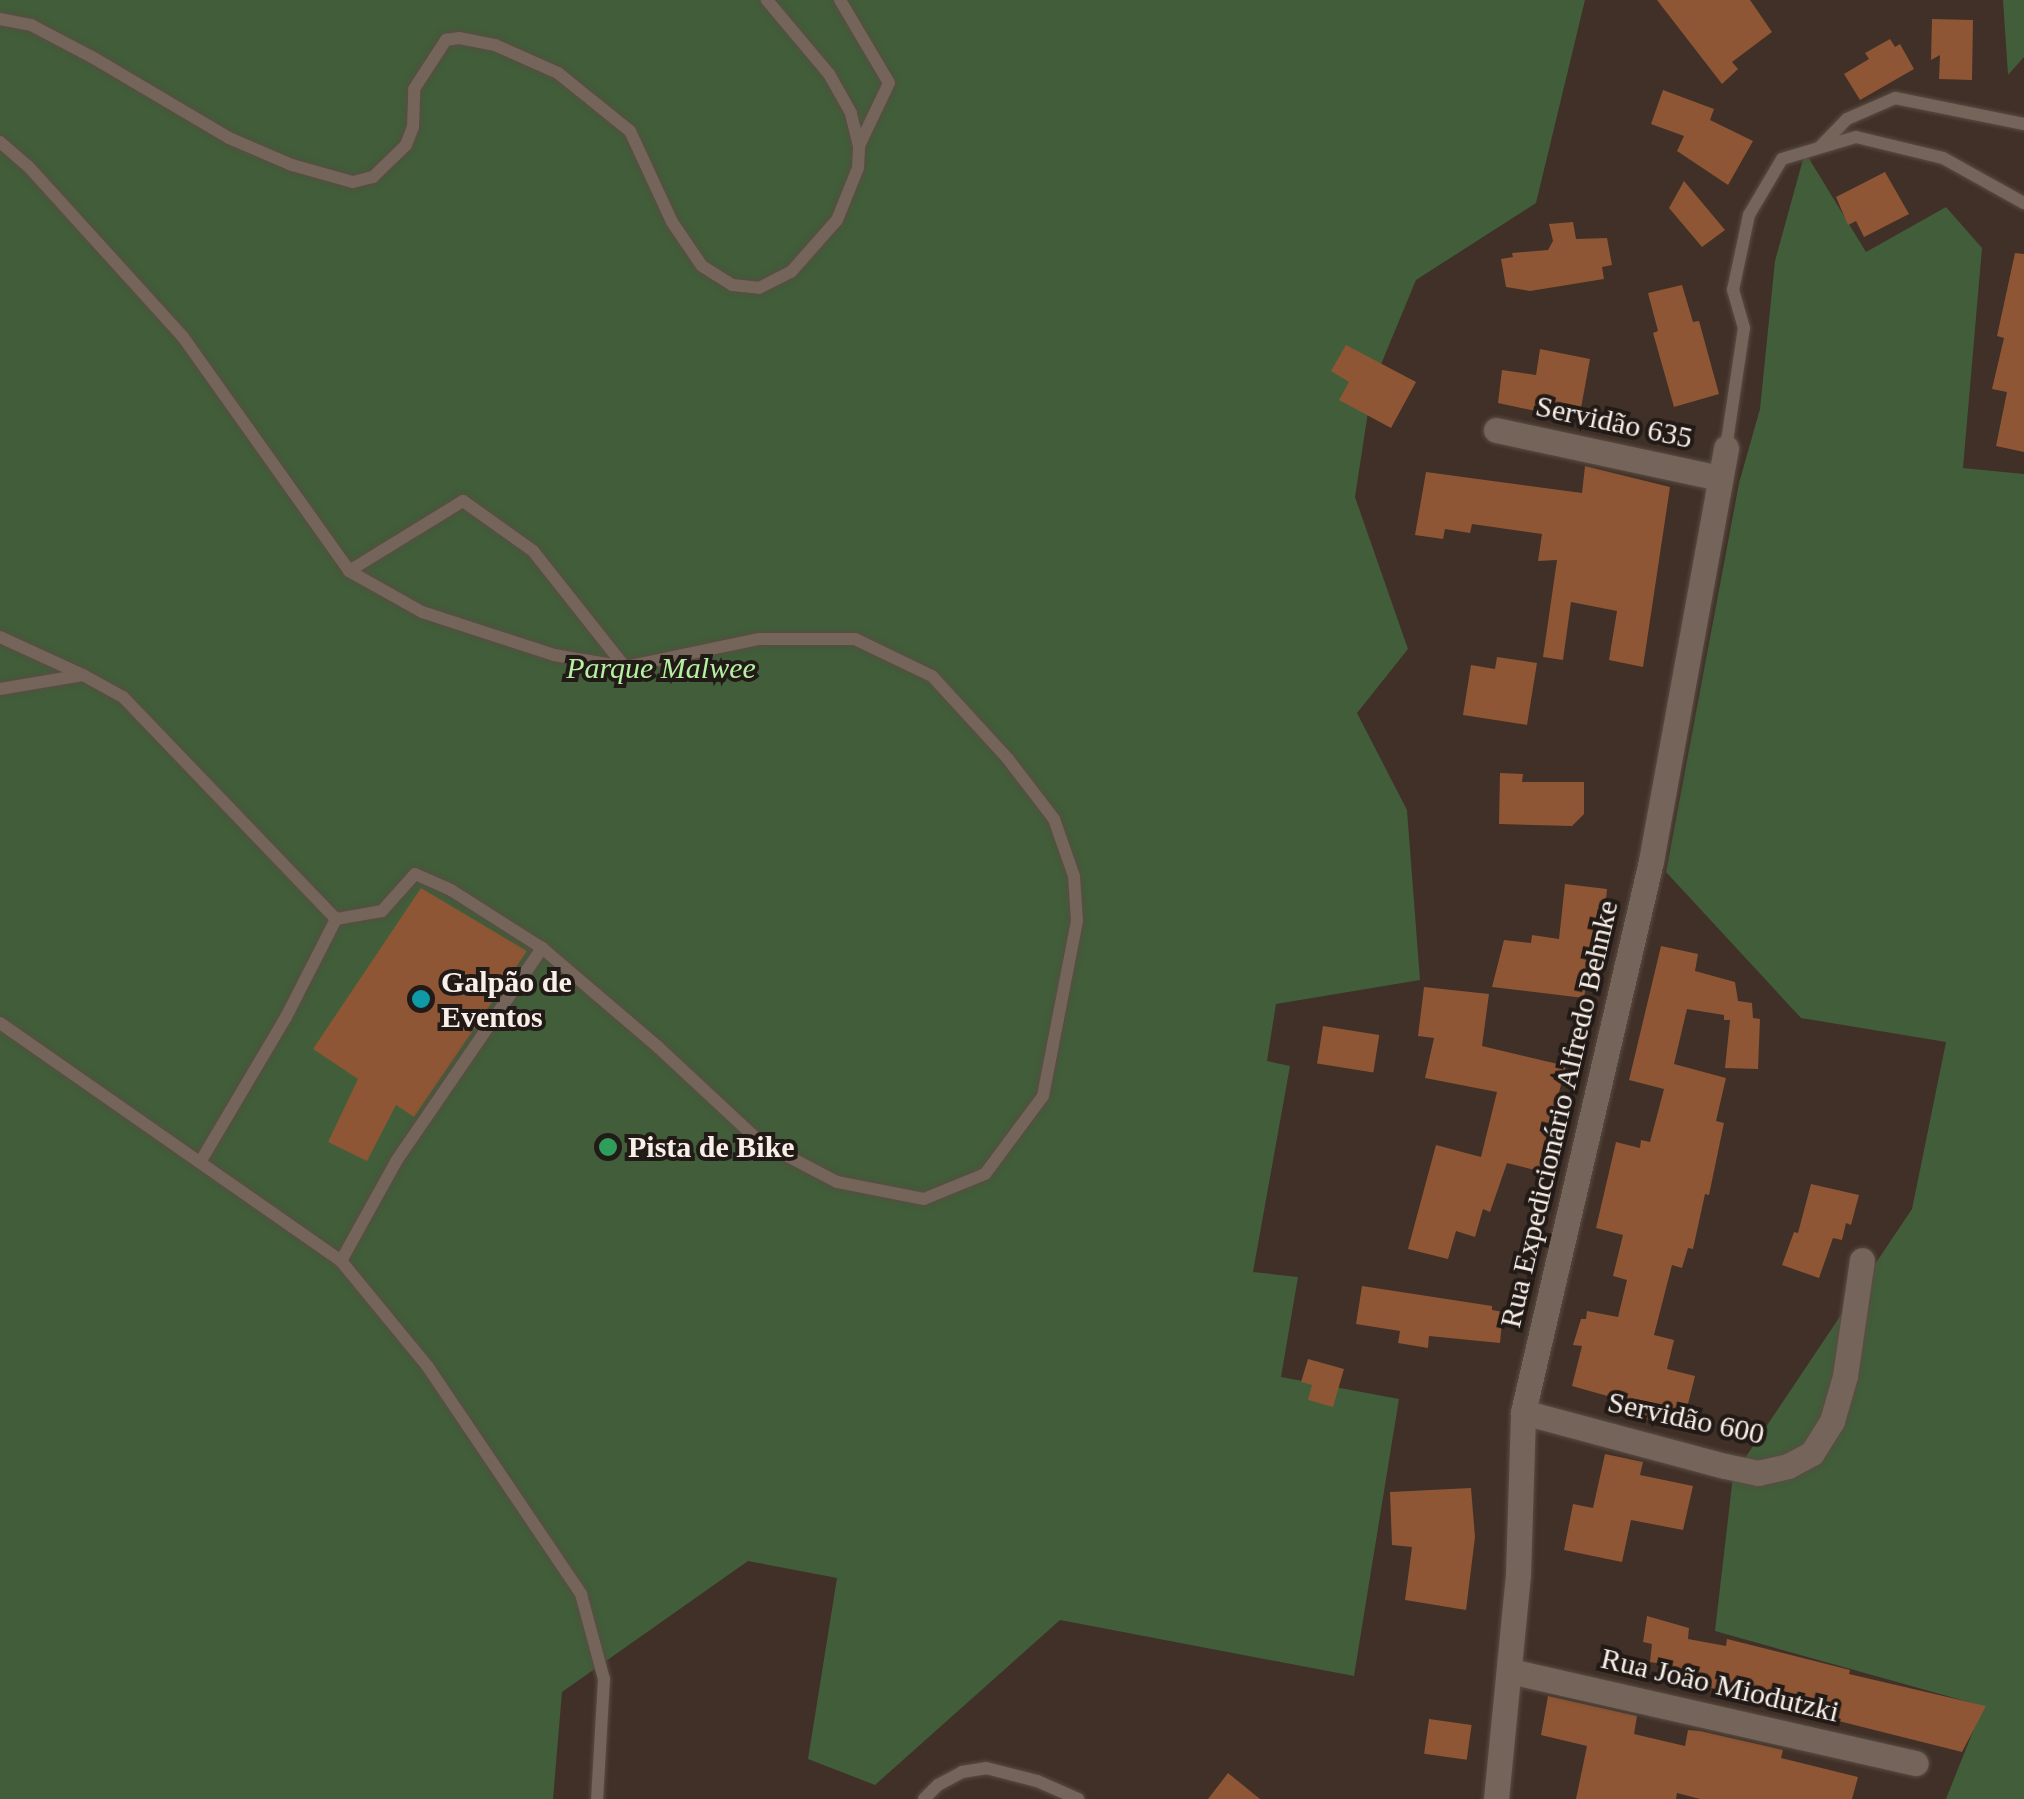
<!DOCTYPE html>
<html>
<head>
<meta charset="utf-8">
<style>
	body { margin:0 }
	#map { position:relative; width:2024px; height:1799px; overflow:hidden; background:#403027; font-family:Georgia,serif }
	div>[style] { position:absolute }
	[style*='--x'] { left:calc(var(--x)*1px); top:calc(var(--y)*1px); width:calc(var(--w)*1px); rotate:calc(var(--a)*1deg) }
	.green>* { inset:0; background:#415d39 }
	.building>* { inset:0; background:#8e5634; transform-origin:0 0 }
	.roads { filter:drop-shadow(0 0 2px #594c43) drop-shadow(0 0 2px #594c43) }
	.lane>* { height:12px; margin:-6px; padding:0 6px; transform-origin:6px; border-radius:6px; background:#756459 }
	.street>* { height:25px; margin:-12.5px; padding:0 12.5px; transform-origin:12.5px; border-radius:12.5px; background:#756459 }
	.dots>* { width:28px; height:28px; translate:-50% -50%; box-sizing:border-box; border:5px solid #211a16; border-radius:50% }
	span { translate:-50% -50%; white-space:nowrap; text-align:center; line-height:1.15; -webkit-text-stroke:8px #211a16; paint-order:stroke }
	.street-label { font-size:30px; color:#f9efe9 }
	.park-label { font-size:30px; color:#b5f0a3; font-style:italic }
	.poi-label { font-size:30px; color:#f9efe9; font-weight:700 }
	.left { translate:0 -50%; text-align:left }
</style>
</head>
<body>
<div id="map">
	<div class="green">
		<i style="clip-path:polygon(0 0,1585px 0,1536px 203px,1416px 280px,1372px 386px,1355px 497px,1408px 649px,1357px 713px,1407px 810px,1420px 980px,1276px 1004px,1267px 1061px,1290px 1066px,1253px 1272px,1298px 1277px,1281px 1377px,1399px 1399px,1354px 1676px,1060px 1620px,875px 1785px,808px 1759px,837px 1578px,748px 1561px,562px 1692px,553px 1799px,0 1799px)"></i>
		<i style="clip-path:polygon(2003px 0,2024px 0,2024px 57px,2008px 75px)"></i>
		<i style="clip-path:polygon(1805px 152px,1866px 252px,1946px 207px,1982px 248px,1963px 468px,2024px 474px,2024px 1799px,1946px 1799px,1983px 1706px,1715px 1631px,1733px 1476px,1912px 1209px,1946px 1042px,1801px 1018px,1666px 872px,1739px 483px,1760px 409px,1775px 261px)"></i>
	</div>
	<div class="building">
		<i style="clip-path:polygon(1657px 0,1750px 0,1772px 32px,1732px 62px,1738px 69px,1722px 84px)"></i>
		<i style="clip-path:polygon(1932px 19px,1973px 20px,1972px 80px,1939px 79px,1940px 55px,1931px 60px)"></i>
		<i style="clip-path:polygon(1890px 39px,1895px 47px,1900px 44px,1914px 69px,1860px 100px,1844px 74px,1869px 59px,1865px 53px)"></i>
		<i style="clip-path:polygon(1663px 90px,1714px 109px,1710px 120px,1753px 141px,1728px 185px,1677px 151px,1684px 136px,1651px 124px)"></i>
		<i style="clip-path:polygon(1885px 172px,1909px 214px,1864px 237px,1856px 221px,1848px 225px,1836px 197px)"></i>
		<i style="clip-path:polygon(1684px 181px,1725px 230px,1702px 247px,1669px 208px)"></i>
		<i style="clip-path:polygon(1573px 222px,1576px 239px,1607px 238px,1612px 265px,1602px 267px,1604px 279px,1530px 291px,1506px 287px,1501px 259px,1513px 257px,1512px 253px,1548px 250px,1553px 241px,1549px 224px)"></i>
		<i style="clip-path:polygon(2015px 253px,2024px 254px,2024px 452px,1996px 446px,2007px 392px,1992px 389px,2004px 338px,1997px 336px)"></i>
		<i style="clip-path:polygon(1682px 285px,1693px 322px,1699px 321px,1719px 394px,1674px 407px,1653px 333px,1658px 331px,1648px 293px)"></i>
		<i style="clip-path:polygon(1346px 345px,1416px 382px,1391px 428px,1339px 400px,1349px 382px,1331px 371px)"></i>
		<i style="clip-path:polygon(1540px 349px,1590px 359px,1581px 408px,1566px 405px,1564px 417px,1498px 403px,1502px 370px,1536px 375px)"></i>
		<i style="clip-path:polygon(1585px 466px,1670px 487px,1643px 667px,1609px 660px,1617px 611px,1571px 602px,1563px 660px,1543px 657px,1557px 560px,1538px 561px,1542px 534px,1472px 524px,1470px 533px,1445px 529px,1443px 539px,1415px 535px,1426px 472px,1582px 493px)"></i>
		<i style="clip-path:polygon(1497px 657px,1537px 663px,1527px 725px,1463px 715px,1471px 665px,1495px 669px)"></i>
		<i style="clip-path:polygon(1500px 773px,1523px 774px,1522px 782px,1584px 782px,1584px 814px,1572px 826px,1499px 824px)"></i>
		<i style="clip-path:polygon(1565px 884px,1607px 889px,1604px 921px,1596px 920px,1584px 998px,1492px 987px,1504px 940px,1531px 943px,1532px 935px,1559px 939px)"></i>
		<i style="clip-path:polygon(421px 888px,527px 951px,414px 1117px,396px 1105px,367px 1161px,328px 1142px,358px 1079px,313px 1049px)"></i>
		<i style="clip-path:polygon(1661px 946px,1698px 954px,1695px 971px,1735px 982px,1738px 1001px,1752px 1003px,1753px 1018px,1760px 1019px,1758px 1069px,1725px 1068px,1730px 1020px,1724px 1020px,1724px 1015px,1687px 1009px,1674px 1064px,1726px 1078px,1716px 1121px,1724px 1123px,1709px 1195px,1705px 1194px,1693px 1249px,1688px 1248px,1682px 1268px,1672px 1265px,1654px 1335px,1674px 1340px,1667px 1369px,1695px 1376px,1682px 1428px,1633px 1416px,1636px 1404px,1572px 1386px,1582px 1346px,1573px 1345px,1581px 1319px,1586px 1319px,1587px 1311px,1618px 1317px,1627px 1280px,1613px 1276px,1623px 1235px,1596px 1228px,1616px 1142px,1640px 1148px,1641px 1140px,1650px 1142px,1664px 1089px,1629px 1080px)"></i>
		<i style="clip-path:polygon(1424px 987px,1489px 994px,1482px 1046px,1566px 1066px,1552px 1119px,1558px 1121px,1546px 1173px,1507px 1163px,1490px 1212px,1483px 1209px,1475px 1237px,1456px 1231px,1448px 1259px,1408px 1249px,1436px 1145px,1481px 1157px,1497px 1092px,1425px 1078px,1434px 1038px,1418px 1036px)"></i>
		<i style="left:1323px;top:1026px;width:57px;height:38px;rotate:9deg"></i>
		<i style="clip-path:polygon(1811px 1184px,1859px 1195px,1851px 1225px,1846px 1223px,1842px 1240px,1833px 1238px,1819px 1278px,1782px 1265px,1794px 1232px,1798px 1233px)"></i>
		<i style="clip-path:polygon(1362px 1286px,1492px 1306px,1492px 1310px,1503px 1312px,1500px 1343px,1429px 1336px,1428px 1348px,1398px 1343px,1400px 1331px,1356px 1324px)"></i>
		<i style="clip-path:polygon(1308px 1359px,1344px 1369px,1333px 1407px,1308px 1400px,1312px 1385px,1301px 1382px)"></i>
		<i style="clip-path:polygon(1605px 1454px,1643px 1462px,1640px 1475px,1693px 1486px,1683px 1530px,1631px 1520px,1622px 1562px,1564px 1550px,1573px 1504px,1593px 1508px)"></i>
		<i style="clip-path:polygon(1471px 1488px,1475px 1537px,1466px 1610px,1405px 1600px,1412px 1547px,1392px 1545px,1390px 1492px)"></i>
		<i style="clip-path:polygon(1647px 1616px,1689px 1628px,1688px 1639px,1726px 1646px,1727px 1639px,1850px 1670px,1849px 1674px,1986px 1706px,1962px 1752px,1771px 1704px,1773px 1691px,1733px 1683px,1732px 1688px,1720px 1686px,1719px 1690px,1686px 1682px,1687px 1677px,1661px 1671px,1662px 1664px,1650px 1662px,1652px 1644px,1643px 1642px)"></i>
		<i style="clip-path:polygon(1548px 1696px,1637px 1716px,1634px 1734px,1685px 1746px,1688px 1730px,1700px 1731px,1783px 1750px,1781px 1758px,1858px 1777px,1852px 1799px,1700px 1799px,1677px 1793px,1676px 1799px,1576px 1799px,1587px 1746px,1541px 1735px)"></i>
		<i style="left:1429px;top:1719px;width:43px;height:35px;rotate:8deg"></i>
		<i style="clip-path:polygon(1228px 1773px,1260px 1799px,1208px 1799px)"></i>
	</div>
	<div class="roads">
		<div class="lane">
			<i style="--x:840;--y:0;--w:96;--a:59.4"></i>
			<i style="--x:889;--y:83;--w:70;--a:115.5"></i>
			<i style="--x:0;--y:19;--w:32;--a:11"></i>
			<i style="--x:31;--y:25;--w:69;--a:27.7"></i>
			<i style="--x:92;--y:57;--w:159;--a:30.6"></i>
			<i style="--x:229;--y:138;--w:69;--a:23.2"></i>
			<i style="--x:292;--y:165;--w:63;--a:15.6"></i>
			<i style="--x:353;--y:182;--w:21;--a:-14"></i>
			<i style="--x:373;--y:177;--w:46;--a:-44.1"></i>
			<i style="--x:406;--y:145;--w:19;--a:-69"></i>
			<i style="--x:413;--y:127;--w:38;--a:-88"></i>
			<i style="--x:414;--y:89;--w:59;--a:-56.9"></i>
			<i style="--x:446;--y:40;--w:13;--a:-9"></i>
			<i style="--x:459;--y:38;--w:37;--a:11"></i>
			<i style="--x:495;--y:45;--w:69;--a:24"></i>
			<i style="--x:558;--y:73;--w:92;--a:38.9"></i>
			<i style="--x:630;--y:131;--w:100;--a:65.2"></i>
			<i style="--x:672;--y:222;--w:53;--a:55.7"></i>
			<i style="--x:702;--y:266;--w:36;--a:32"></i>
			<i style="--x:732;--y:285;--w:27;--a:6"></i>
			<i style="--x:759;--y:288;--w:36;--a:-27"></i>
			<i style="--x:791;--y:272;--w:69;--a:-48.5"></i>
			<i style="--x:837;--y:220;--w:56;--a:-68"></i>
			<i style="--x:858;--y:168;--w:22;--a:-87"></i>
			<i style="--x:859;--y:146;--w:34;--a:-104"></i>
			<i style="--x:851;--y:113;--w:45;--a:-119.4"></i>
			<i style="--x:829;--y:74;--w:97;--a:-130"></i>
			<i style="--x:0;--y:142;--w:37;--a:41"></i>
			<i style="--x:28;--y:166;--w:231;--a:47.8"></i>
			<i style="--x:183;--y:337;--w:287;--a:54.6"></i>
			<i style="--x:349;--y:571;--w:84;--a:29.3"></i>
			<i style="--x:422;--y:612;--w:139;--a:18"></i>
			<i style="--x:554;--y:655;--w:72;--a:9.6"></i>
			<i style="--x:625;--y:667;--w:137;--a:-11.8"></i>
			<i style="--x:759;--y:639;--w:96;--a:0"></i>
			<i style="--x:855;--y:639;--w:85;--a:25.7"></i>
			<i style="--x:932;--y:676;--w:113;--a:47.5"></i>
			<i style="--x:1008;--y:759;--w:76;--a:52.5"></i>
			<i style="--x:1054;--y:819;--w:60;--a:70.7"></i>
			<i style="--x:1074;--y:876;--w:45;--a:86.2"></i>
			<i style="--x:1077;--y:921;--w:178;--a:101"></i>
			<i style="--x:1043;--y:1096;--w:97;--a:126.6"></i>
			<i style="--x:985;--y:1174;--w:66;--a:157.7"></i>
			<i style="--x:924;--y:1199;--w:89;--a:-168.9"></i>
			<i style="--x:837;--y:1182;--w:88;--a:-152.3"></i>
			<i style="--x:759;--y:1141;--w:138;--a:-137.1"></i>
			<i style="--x:658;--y:1047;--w:153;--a:-139.5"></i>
			<i style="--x:542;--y:948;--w:108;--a:-147.5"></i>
			<i style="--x:451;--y:890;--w:39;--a:-156"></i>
			<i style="--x:415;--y:874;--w:50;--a:131.7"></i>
			<i style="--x:382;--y:911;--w:47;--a:170.1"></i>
			<i style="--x:1820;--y:147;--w:39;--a:-46"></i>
			<i style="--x:1847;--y:119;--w:52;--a:-23.6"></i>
			<i style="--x:1895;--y:98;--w:132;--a:11.4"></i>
			<i style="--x:1726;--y:448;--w:121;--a:-81.5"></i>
			<i style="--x:1744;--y:328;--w:40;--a:-106"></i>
			<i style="--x:1733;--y:290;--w:77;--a:-78"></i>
			<i style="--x:1749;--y:215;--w:65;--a:-59.5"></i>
			<i style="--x:1782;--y:159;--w:77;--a:-16.6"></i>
			<i style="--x:1856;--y:137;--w:89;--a:13.6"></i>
			<i style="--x:1943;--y:158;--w:93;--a:29.1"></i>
			<i style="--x:349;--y:571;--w:134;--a:-31.6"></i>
			<i style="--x:463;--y:501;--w:86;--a:35.5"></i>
			<i style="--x:533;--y:551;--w:148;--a:51.6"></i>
			<i style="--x:0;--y:637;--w:91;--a:24.6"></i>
			<i style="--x:0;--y:689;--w:84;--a:-9.6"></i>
			<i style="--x:83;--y:675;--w:46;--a:28.8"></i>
			<i style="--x:123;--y:697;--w:308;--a:46.2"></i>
			<i style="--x:336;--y:919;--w:110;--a:117"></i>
			<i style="--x:286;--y:1017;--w:167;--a:120.6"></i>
			<i style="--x:0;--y:1023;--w:416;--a:34.9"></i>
			<i style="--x:341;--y:1261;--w:115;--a:-61"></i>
			<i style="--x:397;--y:1160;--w:257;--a:-55.6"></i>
			<i style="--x:341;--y:1261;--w:137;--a:50.6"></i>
			<i style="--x:428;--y:1367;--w:274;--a:56"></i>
			<i style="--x:581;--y:1594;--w:88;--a:74.9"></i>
			<i style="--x:604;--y:1679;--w:120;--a:93.3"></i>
			<i style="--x:924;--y:1799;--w:20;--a:-45"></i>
			<i style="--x:938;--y:1785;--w:27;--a:-28"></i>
			<i style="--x:962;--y:1772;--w:24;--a:-9"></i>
			<i style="--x:986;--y:1768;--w:53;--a:14.3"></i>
			<i style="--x:1037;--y:1781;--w:45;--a:23.7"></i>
		</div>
		<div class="street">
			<i style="--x:1496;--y:430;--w:228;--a:12.1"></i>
			<i style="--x:1523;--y:1412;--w:209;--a:15"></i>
			<i style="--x:1725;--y:1466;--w:34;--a:12"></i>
			<i style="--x:1758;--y:1473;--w:31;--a:-13"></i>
			<i style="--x:1788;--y:1466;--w:27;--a:-28"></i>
			<i style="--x:1812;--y:1453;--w:38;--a:-58"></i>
			<i style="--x:1832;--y:1421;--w:47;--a:-73.9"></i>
			<i style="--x:1845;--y:1376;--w:117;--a:-81.7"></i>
			<i style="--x:1510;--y:1671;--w:416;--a:12.8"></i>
			<i style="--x:1496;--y:1799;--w:226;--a:-84.4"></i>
			<i style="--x:1518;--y:1574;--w:162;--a:-88.2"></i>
			<i style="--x:1523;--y:1412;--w:566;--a:-76.92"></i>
			<i style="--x:1651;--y:861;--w:420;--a:-79.7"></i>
		</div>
	</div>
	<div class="dots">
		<i style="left:421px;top:999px;background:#0f9aa8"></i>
		<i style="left:608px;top:1147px;background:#2e9e5b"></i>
	</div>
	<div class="street-label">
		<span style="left:1614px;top:422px;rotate:12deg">Servidão 635</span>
		<span style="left:1559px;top:1114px;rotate:-77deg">Rua Expedicionário Alfredo Behnke</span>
		<span style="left:1686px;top:1418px;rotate:12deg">Servidão 600</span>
		<span style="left:1720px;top:1685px;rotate:13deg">Rua João Miodutzki</span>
	</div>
	<div class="park-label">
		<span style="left:661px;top:668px">Parque Malwee</span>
	</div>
	<div class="poi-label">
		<span class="left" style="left:441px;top:999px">Galpão de<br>Eventos</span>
		<span class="left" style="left:628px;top:1147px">Pista de Bike</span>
	</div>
</div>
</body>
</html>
